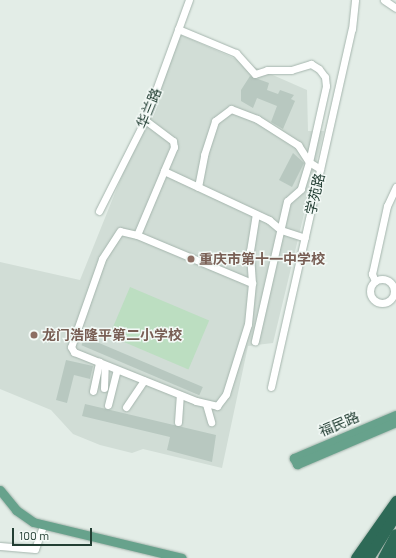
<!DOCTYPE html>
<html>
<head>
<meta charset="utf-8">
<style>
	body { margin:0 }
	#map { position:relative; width:396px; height:558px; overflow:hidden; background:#e3ede7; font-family:Barlow,"Noto Sans SC",sans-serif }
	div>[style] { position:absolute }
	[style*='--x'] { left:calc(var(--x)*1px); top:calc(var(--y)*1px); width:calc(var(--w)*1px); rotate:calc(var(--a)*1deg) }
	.built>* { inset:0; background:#d1ddd6 }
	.green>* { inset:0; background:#bcdec1; transform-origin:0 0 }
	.building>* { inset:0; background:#b8c8c0; transform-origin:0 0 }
	.roads { filter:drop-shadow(0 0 1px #a5b5ad) drop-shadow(0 0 1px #a5b5ad) }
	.minor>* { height:7px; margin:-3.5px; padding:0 3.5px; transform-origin:3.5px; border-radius:3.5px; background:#fff }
	.minor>.ring { margin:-3.5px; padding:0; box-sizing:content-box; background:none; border:7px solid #fff; border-radius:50% }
	.major>* { height:9px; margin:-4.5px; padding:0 4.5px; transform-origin:4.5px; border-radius:4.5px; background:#67a28c }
	.highway>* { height:11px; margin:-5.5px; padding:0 5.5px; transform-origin:5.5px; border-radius:5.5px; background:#2e6a57 }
	.dots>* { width:11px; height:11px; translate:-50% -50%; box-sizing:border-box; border:2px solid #f3f9f6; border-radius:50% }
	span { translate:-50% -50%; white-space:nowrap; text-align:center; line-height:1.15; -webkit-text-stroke:3px #f3f9f6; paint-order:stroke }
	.street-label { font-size:14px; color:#223e33 }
	.education-label { font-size:14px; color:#785e54; font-weight:700 }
	.left { translate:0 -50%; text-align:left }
	.scale { position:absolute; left:12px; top:528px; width:80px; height:18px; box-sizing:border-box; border:2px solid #223e33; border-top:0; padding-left:5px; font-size:12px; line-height:14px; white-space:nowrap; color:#223e33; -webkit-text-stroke:3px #f3f9f6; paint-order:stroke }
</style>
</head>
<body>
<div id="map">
	<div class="built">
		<i style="clip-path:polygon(179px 34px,307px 90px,308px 131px,324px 131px,273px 343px,248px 346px,222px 468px,143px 449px,132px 453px,100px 445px,73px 434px,51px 410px,0 389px,0 262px,80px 280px)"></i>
	</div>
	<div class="green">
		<i style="left:130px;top:287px;width:86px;height:53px;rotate:23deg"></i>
	</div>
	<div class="building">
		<i style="clip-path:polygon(250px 76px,269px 83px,267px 90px,278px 94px,280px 90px,294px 95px,291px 99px,295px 101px,283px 129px,271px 122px,277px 106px,257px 98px,253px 108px,241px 101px,241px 90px)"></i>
		<i style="clip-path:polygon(293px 153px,304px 163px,292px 187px,279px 180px)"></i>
		<i style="left:85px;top:337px;width:128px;height:9px;rotate:23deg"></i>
		<i style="clip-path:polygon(66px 360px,93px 366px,90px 379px,74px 375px,67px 403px,56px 400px)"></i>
		<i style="clip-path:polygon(85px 404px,216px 435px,212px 462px,167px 450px,170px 437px,82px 416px)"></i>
	</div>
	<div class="roads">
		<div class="minor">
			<i style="--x:384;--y:0;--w:14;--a:34"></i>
			<i style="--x:178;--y:29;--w:63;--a:22.5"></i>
			<i style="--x:236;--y:53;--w:28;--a:48"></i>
			<i style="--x:255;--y:74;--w:13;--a:-18"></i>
			<i style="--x:267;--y:70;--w:24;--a:0"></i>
			<i style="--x:291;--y:70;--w:21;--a:-17"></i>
			<i style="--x:311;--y:64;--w:9;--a:32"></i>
			<i style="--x:319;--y:69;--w:10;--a:53"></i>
			<i style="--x:325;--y:77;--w:9;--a:84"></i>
			<i style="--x:326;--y:86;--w:78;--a:102.6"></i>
			<i style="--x:309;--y:162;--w:13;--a:32"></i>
			<i style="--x:145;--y:120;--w:35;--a:37"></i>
			<i style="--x:173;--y:141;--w:6;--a:81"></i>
			<i style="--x:174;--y:147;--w:26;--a:113"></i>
			<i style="--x:164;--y:171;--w:116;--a:25"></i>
			<i style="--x:269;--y:220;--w:16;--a:40"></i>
			<i style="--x:281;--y:230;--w:25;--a:18"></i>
			<i style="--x:164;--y:171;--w:69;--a:112.9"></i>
			<i style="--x:137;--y:235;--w:125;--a:22.7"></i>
			<i style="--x:252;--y:283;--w:32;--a:-94"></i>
			<i style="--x:250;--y:251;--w:37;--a:-81"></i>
			<i style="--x:198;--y:187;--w:33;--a:-79"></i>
			<i style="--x:204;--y:155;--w:36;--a:-72"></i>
			<i style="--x:215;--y:121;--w:20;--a:-37"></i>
			<i style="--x:231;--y:109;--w:28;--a:21"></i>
			<i style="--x:257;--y:119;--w:49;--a:32.4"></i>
			<i style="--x:298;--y:145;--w:20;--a:57"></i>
			<i style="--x:309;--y:162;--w:28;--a:107"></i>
			<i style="--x:301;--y:189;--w:18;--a:139"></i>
			<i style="--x:287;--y:201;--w:144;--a:102.9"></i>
			<i style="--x:99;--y:211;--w:102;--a:-63.2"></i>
			<i style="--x:145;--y:120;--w:128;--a:-69.9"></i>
			<i style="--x:137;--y:235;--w:17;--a:-167"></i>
			<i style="--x:120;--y:231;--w:33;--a:123"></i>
			<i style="--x:102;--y:259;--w:93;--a:109.4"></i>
			<i style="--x:71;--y:347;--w:6;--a:59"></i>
			<i style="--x:74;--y:352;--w:131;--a:21.9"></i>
			<i style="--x:196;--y:401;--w:22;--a:13"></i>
			<i style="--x:217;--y:406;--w:15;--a:-53"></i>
			<i style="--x:226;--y:394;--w:73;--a:-72.6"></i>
			<i style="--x:248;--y:324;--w:41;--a:-84.4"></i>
			<i class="ring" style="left:370px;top:279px;width:17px;height:17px"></i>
			<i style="--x:375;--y:281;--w:8;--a:-113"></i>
			<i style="--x:372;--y:274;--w:70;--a:-77.6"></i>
			<i style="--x:387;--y:206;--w:21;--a:-65"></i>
			<i style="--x:271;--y:387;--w:367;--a:-77.3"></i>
			<i style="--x:352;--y:29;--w:29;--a:-84"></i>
			<i style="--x:104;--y:388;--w:23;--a:-88"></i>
			<i style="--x:93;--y:391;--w:30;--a:-78"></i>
			<i style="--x:206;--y:404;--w:19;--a:74"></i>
			<i style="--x:108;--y:405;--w:36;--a:-76"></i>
			<i style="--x:126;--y:407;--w:32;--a:-56"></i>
			<i style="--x:178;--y:422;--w:27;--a:-86"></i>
			<i style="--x:0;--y:546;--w:35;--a:5"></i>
			<i style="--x:35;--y:549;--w:24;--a:-71"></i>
		</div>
		<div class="major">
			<i style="--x:396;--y:415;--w:111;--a:157.1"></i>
			<i style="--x:294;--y:458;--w:7;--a:63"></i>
			<i style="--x:297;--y:464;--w:108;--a:-23"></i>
			<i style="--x:0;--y:490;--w:26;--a:51"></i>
			<i style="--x:16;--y:510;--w:21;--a:35"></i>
			<i style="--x:33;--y:522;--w:153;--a:13.6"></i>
		</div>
		<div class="highway">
			<i style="--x:356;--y:558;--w:70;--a:-54.9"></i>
			<i style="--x:368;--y:558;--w:52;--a:-57.5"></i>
			<i style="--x:383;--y:558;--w:27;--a:-62"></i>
			<i style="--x:392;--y:558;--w:8;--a:-60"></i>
		</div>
	</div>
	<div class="dots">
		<i style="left:191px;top:259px;background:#8d6e63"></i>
		<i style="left:34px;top:335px;background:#8d6e63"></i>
	</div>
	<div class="street-label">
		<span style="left:149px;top:108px;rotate:-68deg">华兰路</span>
		<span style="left:315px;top:194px;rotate:-77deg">学苑路</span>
		<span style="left:339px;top:424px;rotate:-23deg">福民路</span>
	</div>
	<div class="education-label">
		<span class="left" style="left:199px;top:259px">重庆市第十一中学校</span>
		<span class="left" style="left:42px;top:335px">龙门浩隆平第二小学校</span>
	</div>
	<div class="scale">100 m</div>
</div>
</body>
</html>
